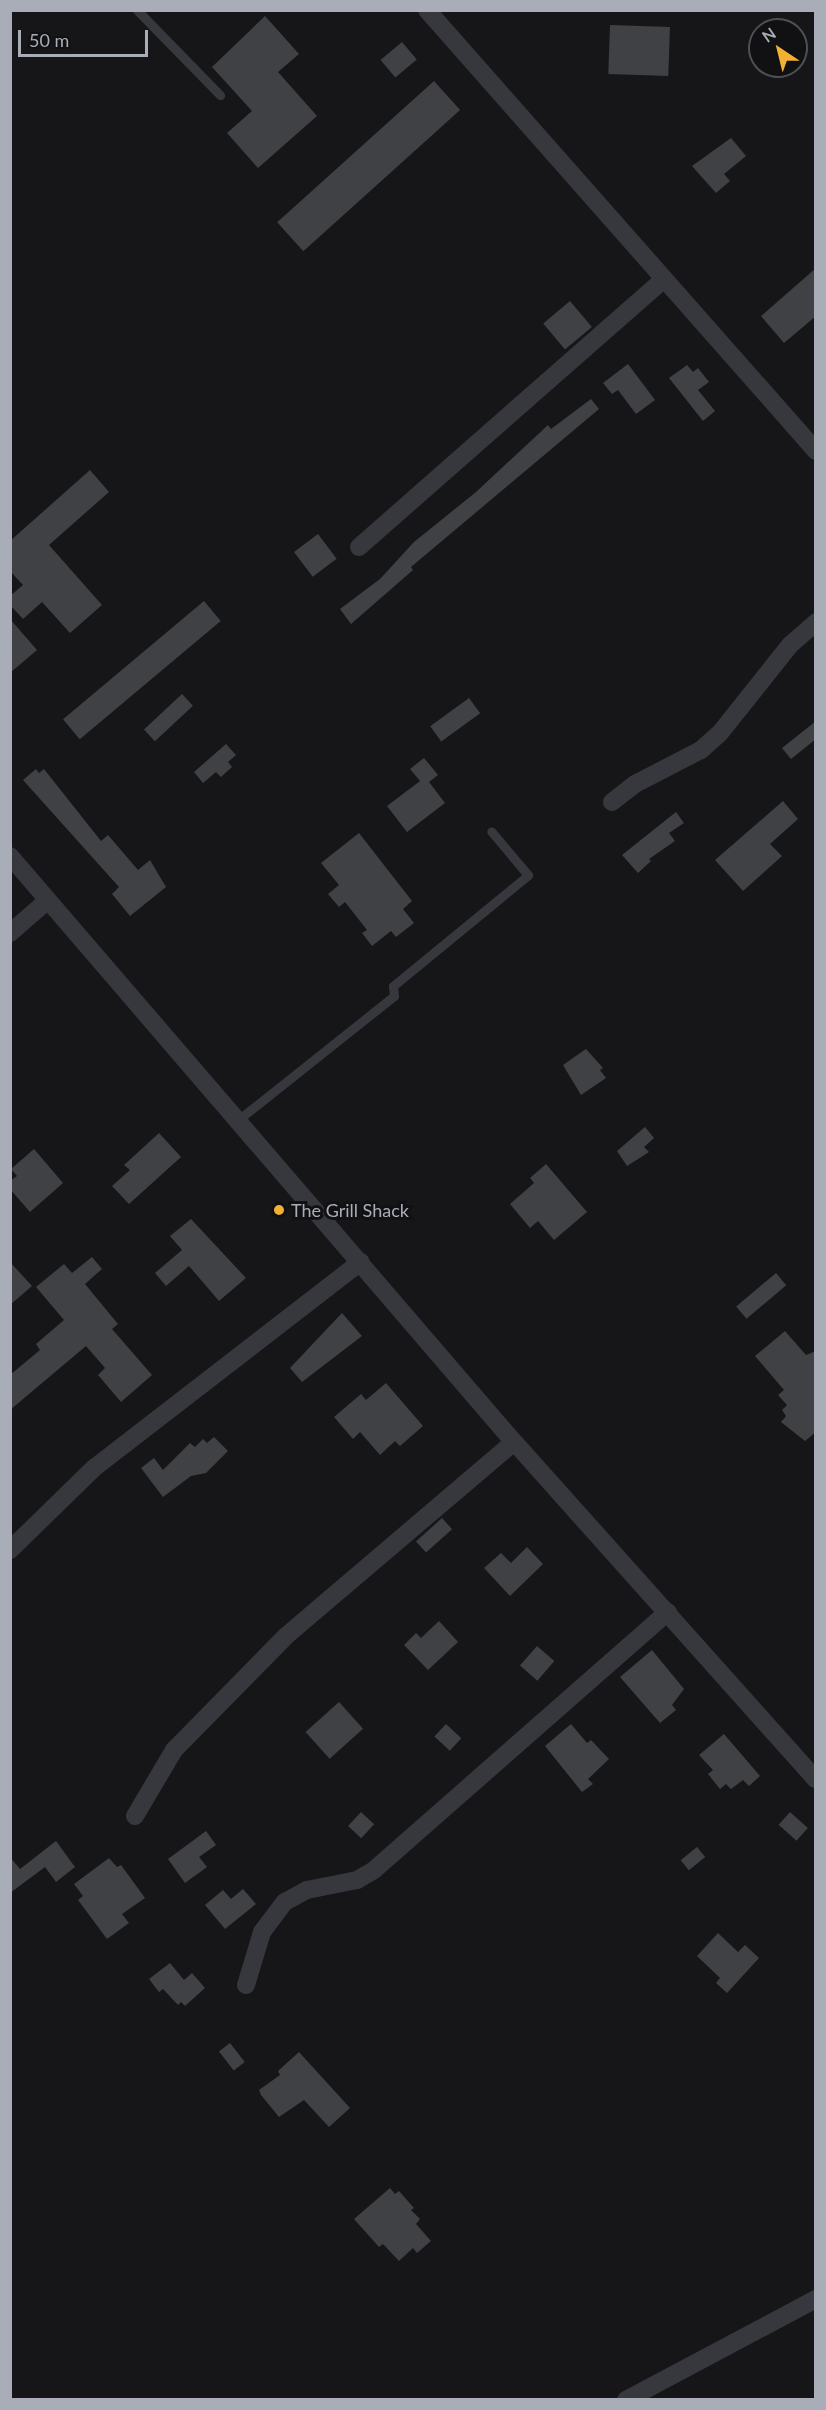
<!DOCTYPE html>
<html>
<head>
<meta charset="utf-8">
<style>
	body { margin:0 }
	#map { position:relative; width:826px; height:2410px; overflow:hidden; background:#161618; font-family:Lato,sans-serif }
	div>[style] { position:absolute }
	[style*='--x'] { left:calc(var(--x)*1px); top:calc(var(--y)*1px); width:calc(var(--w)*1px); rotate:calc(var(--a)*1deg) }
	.building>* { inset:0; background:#404145; transform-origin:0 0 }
	.lane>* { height:9px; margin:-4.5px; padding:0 4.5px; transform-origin:4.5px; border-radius:4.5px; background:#37383d }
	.street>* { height:18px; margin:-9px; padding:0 9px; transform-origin:9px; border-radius:9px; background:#37383d }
	.dots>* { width:16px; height:16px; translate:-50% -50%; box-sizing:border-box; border:3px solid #111113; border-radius:50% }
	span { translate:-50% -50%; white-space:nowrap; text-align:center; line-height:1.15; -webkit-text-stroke:6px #111113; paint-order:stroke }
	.poi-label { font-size:18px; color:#a8adb8 }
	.left { translate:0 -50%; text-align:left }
	.frame { position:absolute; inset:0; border:12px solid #a8adb8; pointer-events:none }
	.north { position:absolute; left:748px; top:18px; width:60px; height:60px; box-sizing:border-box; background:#111113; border:2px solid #4d4f55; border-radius:50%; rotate:325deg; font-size:16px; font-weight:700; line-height:24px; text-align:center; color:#a8adb8 }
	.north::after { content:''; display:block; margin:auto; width:21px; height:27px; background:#f2b134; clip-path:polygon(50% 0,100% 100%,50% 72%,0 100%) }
	.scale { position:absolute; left:18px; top:30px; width:130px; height:27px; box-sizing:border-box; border:3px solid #a8adb8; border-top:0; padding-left:8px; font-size:18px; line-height:21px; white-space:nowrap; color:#a8adb8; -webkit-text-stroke:4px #111113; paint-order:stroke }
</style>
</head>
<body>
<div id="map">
	<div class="building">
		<i style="clip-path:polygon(265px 16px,299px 54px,278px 72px,317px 116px,258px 168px,227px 133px,252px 111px,212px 67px)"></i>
		<i style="left:610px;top:25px;width:60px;height:49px;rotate:2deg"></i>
		<i style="left:402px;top:42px;width:23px;height:28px;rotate:50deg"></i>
		<i style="left:434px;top:81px;width:39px;height:211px;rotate:48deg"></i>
		<i style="clip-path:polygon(731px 138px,746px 156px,724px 174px,730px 181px,716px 193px,692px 166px)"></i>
		<i style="clip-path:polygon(816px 268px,816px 316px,784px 343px,761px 316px)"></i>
		<i style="left:570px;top:301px;width:34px;height:35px;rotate:50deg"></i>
		<i style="clip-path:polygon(628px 364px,655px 400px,636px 414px,618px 390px,612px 394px,603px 383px)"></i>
		<i style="clip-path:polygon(687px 365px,693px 372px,698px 368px,709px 382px,698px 390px,715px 411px,703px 421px,669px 378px)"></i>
		<i style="clip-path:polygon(591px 399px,599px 409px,411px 567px,413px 570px,351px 624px,340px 609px,380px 579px,414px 542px,476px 492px,548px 425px,551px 429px)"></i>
		<i style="clip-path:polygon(90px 470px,109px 492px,49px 545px,102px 605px,70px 633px,42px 602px,23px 619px,10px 605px,10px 596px,23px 585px,10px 571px,10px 541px)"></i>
		<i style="left:318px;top:534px;width:31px;height:30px;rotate:53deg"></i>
		<i style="left:204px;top:601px;width:26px;height:184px;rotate:50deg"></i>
		<i style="clip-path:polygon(10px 619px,37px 650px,10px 673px)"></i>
		<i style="left:182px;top:694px;width:16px;height:52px;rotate:47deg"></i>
		<i style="left:469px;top:698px;width:19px;height:48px;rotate:54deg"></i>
		<i style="clip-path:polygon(816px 721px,816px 739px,791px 759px,782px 748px)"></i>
		<i style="clip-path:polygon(226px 744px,236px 755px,228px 762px,232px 767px,221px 777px,216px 772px,203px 783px,194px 772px)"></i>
		<i style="clip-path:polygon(424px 758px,438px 775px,429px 782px,445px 803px,407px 832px,387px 806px,420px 781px,410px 769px)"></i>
		<i style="clip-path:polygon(36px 769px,39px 773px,44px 769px,101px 841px,108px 835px,138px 870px,150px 860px,166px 887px,130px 916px,112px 894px,119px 887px,23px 780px)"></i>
		<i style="clip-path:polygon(783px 801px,798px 819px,770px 844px,782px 856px,743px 891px,715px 860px)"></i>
		<i style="clip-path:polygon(676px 812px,684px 823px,669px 833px,675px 841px,649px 859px,651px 861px,638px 873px,622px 855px)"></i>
		<i style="clip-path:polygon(359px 833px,412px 901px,403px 909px,414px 923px,396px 937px,391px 931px,372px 946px,362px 933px,367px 930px,345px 902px,339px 907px,328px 894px,339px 885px,321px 863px)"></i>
		<i style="clip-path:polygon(586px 1049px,603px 1068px,600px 1070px,606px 1078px,581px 1095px,563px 1065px)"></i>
		<i style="clip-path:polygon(645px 1127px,654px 1138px,644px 1147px,649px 1152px,627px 1166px,617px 1151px)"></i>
		<i style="clip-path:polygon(159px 1133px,181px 1157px,129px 1204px,112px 1186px,130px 1170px,124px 1165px)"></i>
		<i style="clip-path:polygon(34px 1149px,63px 1183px,30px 1212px,10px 1189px,10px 1181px,17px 1176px,11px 1169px)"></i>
		<i style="clip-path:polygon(546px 1164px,587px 1212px,554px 1240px,538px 1221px,530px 1228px,510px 1204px,534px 1183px,530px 1178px)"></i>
		<i style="clip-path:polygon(191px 1219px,246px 1278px,219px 1301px,189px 1266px,166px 1286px,155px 1273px,182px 1250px,170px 1236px)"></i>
		<i style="clip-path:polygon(92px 1257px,102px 1269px,85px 1284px,118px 1324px,112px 1329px,152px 1375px,121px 1402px,98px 1375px,105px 1368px,86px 1346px,10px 1410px,10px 1375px,40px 1350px,36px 1344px,64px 1320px,36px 1287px,64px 1264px,72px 1273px)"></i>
		<i style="clip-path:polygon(10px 1262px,32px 1286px,10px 1305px)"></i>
		<i style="left:776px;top:1273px;width:16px;height:52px;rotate:50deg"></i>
		<i style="clip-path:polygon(342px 1313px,362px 1336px,302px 1382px,290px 1368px)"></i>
		<i style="clip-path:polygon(785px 1331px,806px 1355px,816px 1351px,816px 1432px,805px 1441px,781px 1422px,786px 1416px,782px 1410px,787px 1405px,778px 1395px,784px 1390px,755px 1356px)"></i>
		<i style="clip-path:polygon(386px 1383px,423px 1426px,400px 1446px,395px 1441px,380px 1455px,360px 1432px,353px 1439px,334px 1417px,361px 1394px,366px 1400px)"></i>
		<i style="clip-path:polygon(214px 1437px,228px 1451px,206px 1473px,191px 1476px,163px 1497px,141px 1468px,154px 1458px,163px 1470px,190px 1443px,195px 1447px,203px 1439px,207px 1443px)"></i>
		<i style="left:442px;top:1518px;width:15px;height:35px;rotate:48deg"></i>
		<i style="clip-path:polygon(527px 1547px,543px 1564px,510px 1596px,484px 1568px,501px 1553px,511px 1563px)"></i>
		<i style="clip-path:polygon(439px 1621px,458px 1642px,428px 1670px,404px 1645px,416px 1633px,421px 1638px)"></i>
		<i style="left:537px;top:1646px;width:23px;height:26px;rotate:41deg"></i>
		<i style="clip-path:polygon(652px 1650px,684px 1689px,672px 1705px,676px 1710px,660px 1723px,620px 1677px)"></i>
		<i style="left:339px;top:1702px;width:36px;height:45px;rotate:48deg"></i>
		<i style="left:446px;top:1724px;width:21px;height:17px;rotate:43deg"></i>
		<i style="clip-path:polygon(571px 1724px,587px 1743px,591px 1740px,609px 1759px,588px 1779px,593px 1784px,582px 1792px,545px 1746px)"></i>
		<i style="clip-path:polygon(724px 1734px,760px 1776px,749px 1786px,743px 1780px,731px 1789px,726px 1784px,720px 1789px,708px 1774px,713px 1770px,699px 1755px)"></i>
		<i style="left:361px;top:1812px;width:18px;height:19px;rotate:43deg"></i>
		<i style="left:790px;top:1812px;width:24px;height:17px;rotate:42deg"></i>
		<i style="clip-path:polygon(206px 1831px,216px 1845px,199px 1857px,207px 1867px,185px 1883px,168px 1859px)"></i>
		<i style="clip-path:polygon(56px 1841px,75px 1867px,56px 1882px,45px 1867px,10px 1893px,10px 1857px,20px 1869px)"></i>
		<i style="left:697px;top:1847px;width:13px;height:21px;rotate:51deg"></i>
		<i style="clip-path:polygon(109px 1858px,117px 1867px,121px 1865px,145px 1898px,122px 1914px,129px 1923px,107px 1939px,78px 1900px,83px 1896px,74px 1884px)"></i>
		<i style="clip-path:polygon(243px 1889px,256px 1904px,225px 1929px,205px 1905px,223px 1890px,231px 1899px)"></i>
		<i style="clip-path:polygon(718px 1933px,738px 1952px,745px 1945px,759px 1958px,727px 1993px,716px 1983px,720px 1978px,697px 1956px)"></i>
		<i style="clip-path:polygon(170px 1963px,184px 1980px,192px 1973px,205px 1988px,185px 2006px,181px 2002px,178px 2005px,163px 1989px,159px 1992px,149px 1979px)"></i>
		<i style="left:230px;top:2043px;width:24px;height:14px;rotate:52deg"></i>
		<i style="clip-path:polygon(299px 2052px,350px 2108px,329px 2127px,304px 2100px,279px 2117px,261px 2095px,259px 2090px,280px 2075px,278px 2071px)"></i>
		<i style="clip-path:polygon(390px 2188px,395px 2194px,399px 2191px,414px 2208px,411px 2210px,420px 2219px,416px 2224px,431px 2241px,417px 2253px,413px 2248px,399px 2261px,383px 2244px,379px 2247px,354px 2219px)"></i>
	</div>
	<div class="lane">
		<i style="--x:137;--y:10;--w:119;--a:45.7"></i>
		<i style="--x:238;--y:1120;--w:199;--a:-38.5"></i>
		<i style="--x:394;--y:996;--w:10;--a:-96"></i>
		<i style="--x:393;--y:986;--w:175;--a:-39.4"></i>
		<i style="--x:528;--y:875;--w:57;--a:-130.1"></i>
	</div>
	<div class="street">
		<i style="--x:427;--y:10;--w:588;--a:48.58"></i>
		<i style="--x:359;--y:547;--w:405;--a:-41.3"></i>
		<i style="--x:612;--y:802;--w:29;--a:-38"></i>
		<i style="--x:635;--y:784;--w:74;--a:-27.3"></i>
		<i style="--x:701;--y:750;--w:25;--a:-42"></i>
		<i style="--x:720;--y:733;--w:112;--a:-51.5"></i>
		<i style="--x:790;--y:645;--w:35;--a:-41"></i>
		<i style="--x:10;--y:856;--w:762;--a:49.31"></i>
		<i style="--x:507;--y:1434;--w:463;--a:48.2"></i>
		<i style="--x:10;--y:933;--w:50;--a:-41"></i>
		<i style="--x:10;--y:1550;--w:117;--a:-44.3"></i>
		<i style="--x:94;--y:1468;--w:337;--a:-37.7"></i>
		<i style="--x:135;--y:1816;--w:77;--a:-59.4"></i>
		<i style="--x:174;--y:1750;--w:160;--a:-45.5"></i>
		<i style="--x:286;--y:1636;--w:299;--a:-40.4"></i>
		<i style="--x:246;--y:1985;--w:55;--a:-73.2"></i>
		<i style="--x:262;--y:1932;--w:38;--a:-53"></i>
		<i style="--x:285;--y:1902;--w:25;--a:-29"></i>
		<i style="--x:307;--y:1890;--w:51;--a:-11.3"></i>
		<i style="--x:357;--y:1880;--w:20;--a:-30"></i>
		<i style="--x:374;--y:1870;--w:391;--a:-41.3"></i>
		<i style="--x:626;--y:2400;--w:215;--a:-28"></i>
	</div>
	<div class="dots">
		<i style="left:279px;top:1210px;background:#f2b134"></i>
	</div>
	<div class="poi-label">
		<span class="left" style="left:291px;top:1210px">The Grill Shack</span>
	</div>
	<div class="frame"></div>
	<div class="north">N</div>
	<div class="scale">50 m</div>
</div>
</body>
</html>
